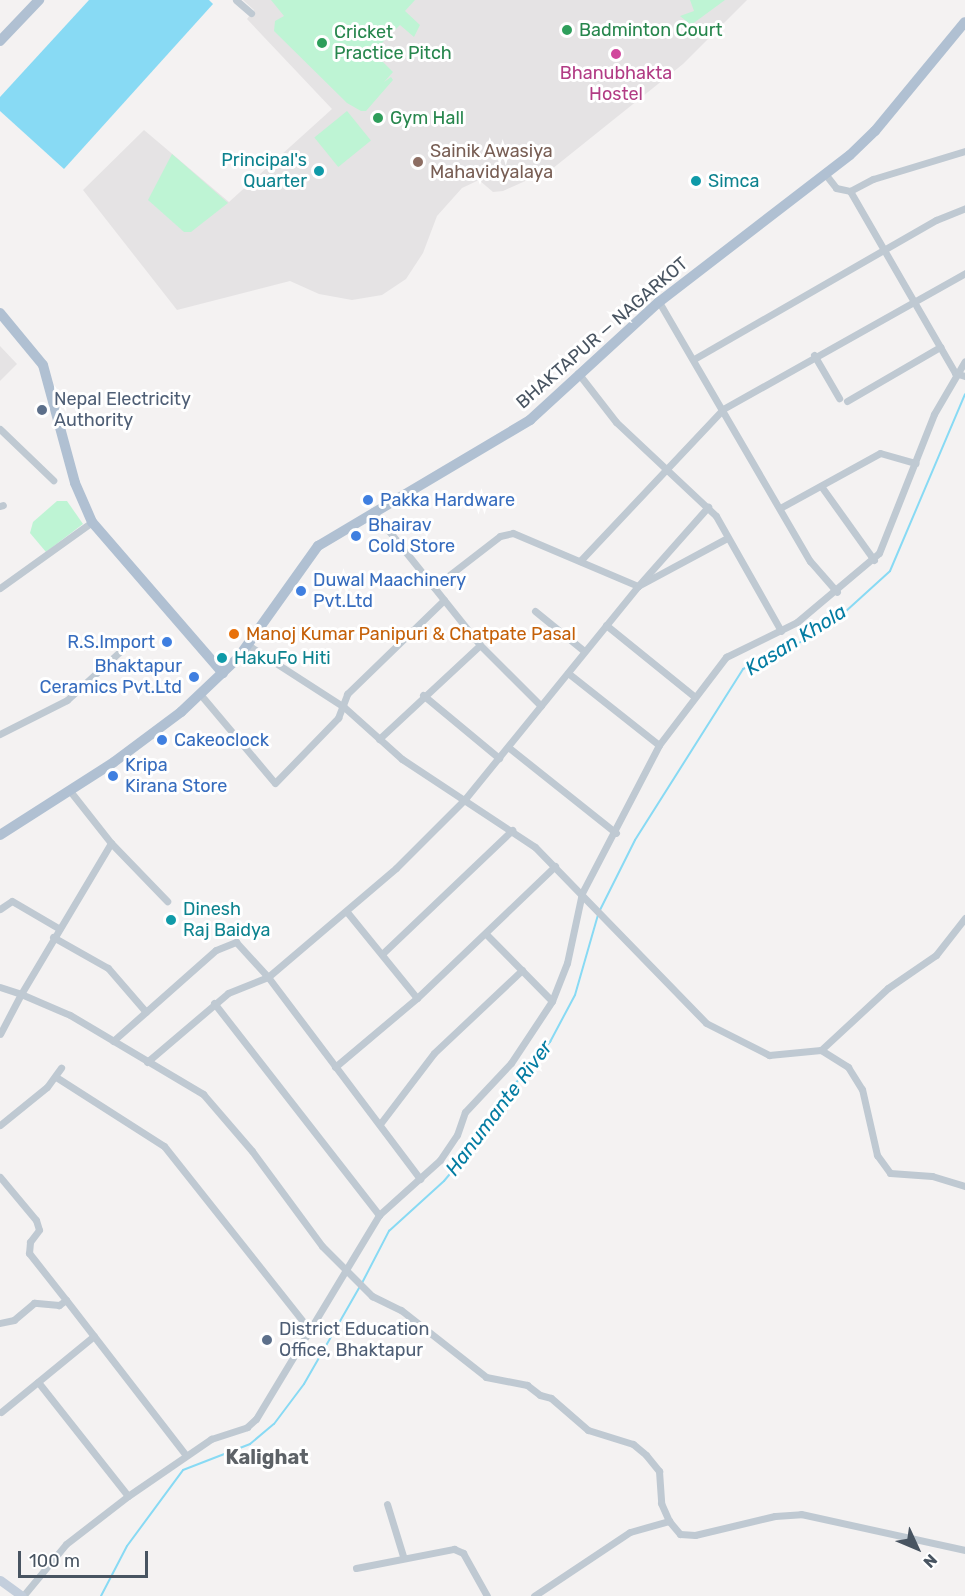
<!DOCTYPE html>
<html>
<head>
<meta charset="utf-8">
<style>
	body { margin:0 }
	#map { position:relative; width:965px; height:1596px; overflow:hidden; background:#f4f2f2; font-family:Rubik,sans-serif }
	div>[style] { position:absolute }
	[style*='--x'] { left:calc(var(--x)*1px); top:calc(var(--y)*1px); width:calc(var(--w)*1px); rotate:calc(var(--a)*1deg) }
	.education>* { inset:0; background:#e5e3e4 }
	.green>* { inset:0; background:#bef4d4; transform-origin:0 0 }
	.water>* { inset:0; background:#88daf4 }
	.stream>* { height:2px; margin:-1px; padding:0 1px; transform-origin:1px; border-radius:1px; background:#88daf4 }
	.street>* { height:7px; margin:-3.5px; padding:0 3.5px; transform-origin:3.5px; border-radius:3.5px; background:#bfc9d2 }
	.secondary>* { height:9px; margin:-4.5px; padding:0 4.5px; transform-origin:4.5px; border-radius:4.5px; background:#c3cedc }
	.primary>* { height:10px; margin:-5px; padding:0 5px; transform-origin:5px; border-radius:5px; background:#b0c0d2 }
	.dots>* { width:16px; height:16px; translate:-50% -50%; box-sizing:border-box; border:3px solid #fff; border-radius:50% }
	span { translate:-50% -50%; white-space:nowrap; text-align:center; line-height:1.15; -webkit-text-stroke:6px #fff; paint-order:stroke }
	.leisure-label { font-size:18px; color:#27864d }
	.left { translate:0 -50%; text-align:left }
	.hotel-label { font-size:18px; color:#b23c85 }
	.education-label { font-size:18px; color:#785e54 }
	.culture-label { font-size:18px; color:#0d838f }
	.right { translate:-100% -50%; text-align:right }
	.street-label { font-size:18px; color:#485461 }
	.service-label { font-size:18px; color:#4e5e75 }
	.shop-label { font-size:18px; color:#366cbe }
	.food-label { font-size:18px; color:#c56008 }
	.water-label { font-size:20px; color:#037ca2; font-style:italic }
	.neighbourhood-label { font-size:20px; color:#5d6267; font-weight:700 }
	.north { position:absolute; left:887px; top:1518px; width:60px; height:60px; -webkit-text-stroke:4px #fff; paint-order:stroke; rotate:134deg; font-size:16px; font-weight:700; line-height:24px; text-align:center; color:#485461 }
	.north::after { content:''; display:block; margin:auto; width:21px; height:27px; background:#485461; clip-path:polygon(50% 0,100% 100%,50% 72%,0 100%) }
	.scale { position:absolute; left:18px; top:1551px; width:130px; height:27px; box-sizing:border-box; border:3px solid #485461; border-top:0; padding-left:8px; font-size:18px; line-height:21px; white-space:nowrap; color:#485461; -webkit-text-stroke:4px #fff; paint-order:stroke }
</style>
</head>
<body>
<div id="map">
	<div class="education">
		<i style="clip-path:polygon(243px 0,747px 0,683px 64px,552px 169px,503px 191px,493px 192px,479px 180px,462px 188px,437px 216px,423px 253px,406px 279px,382px 295px,352px 300px,319px 294px,290px 281px,177px 310px,83px 190px,144px 130px,229px 202px,332px 109px,247px 19px,254px 10px)"></i>
		<i style="clip-path:polygon(0 346px,17px 364px,0 381px)"></i>
	</div>
	<div class="green">
		<i style="clip-path:polygon(271px 0,415px 0,405px 11px,420px 25px,414px 37px,400px 25px,373px 52px,393px 72px,384px 82px,391px 77px,393px 80px,366px 111px,361px 111px,347px 103px,274px 31px,275px 21px,284px 16px)"></i>
		<i style="clip-path:polygon(690px 0,725px 0,691px 25px,680px 16px,694px 11px)"></i>
		<i style="left:347px;top:111px;width:38px;height:42px;rotate:51deg"></i>
		<i style="clip-path:polygon(172px 154px,228px 203px,191px 232px,184px 232px,148px 200px)"></i>
		<i style="clip-path:polygon(57px 501px,67px 501px,83px 524px,46px 552px,30px 533px,33px 522px)"></i>
	</div>
	<div class="water">
		<i style="clip-path:polygon(89px 0,209px 0,213px 4px,64px 169px,0 111px,0 97px)"></i>
	</div>
	<div class="stream">
		<i style="--x:600;--y:910;--w:78;--a:-63.4"></i>
		<i style="--x:635;--y:840;--w:202;--a:-57.7"></i>
		<i style="--x:743;--y:669;--w:64;--a:-25"></i>
		<i style="--x:801;--y:642;--w:53;--a:-34.3"></i>
		<i style="--x:845;--y:612;--w:61;--a:-42.3"></i>
		<i style="--x:890;--y:571;--w:192;--a:-67"></i>
		<i style="--x:362;--y:1283;--w:59;--a:-62.6"></i>
		<i style="--x:389;--y:1231;--w:74;--a:-42.3"></i>
		<i style="--x:444;--y:1181;--w:33;--a:-50"></i>
		<i style="--x:465;--y:1156;--w:41;--a:-60.9"></i>
		<i style="--x:485;--y:1120;--w:102;--a:-50.2"></i>
		<i style="--x:550;--y:1042;--w:53;--a:-62"></i>
		<i style="--x:575;--y:995;--w:83;--a:-74"></i>
		<i style="--x:101;--y:1596;--w:56;--a:-62.5"></i>
		<i style="--x:127;--y:1546;--w:94;--a:-53.6"></i>
		<i style="--x:183;--y:1470;--w:72;--a:-21.2"></i>
		<i style="--x:250;--y:1444;--w:31;--a:-40"></i>
		<i style="--x:274;--y:1424;--w:50;--a:-53.1"></i>
		<i style="--x:304;--y:1384;--w:111;--a:-60.2"></i>
	</div>
	<div class="street">
		<i style="--x:236;--y:0;--w:20;--a:41"></i>
		<i style="--x:826;--y:175;--w:16;--a:52"></i>
		<i style="--x:836;--y:188;--w:14;--a:12"></i>
		<i style="--x:850;--y:191;--w:210;--a:60"></i>
		<i style="--x:955;--y:373;--w:10;--a:17"></i>
		<i style="--x:850;--y:191;--w:26;--a:-28"></i>
		<i style="--x:873;--y:179;--w:96;--a:-16.9"></i>
		<i style="--x:659;--y:302;--w:300;--a:59.8"></i>
		<i style="--x:810;--y:561;--w:41;--a:48.9"></i>
		<i style="--x:814;--y:355;--w:50;--a:59.8"></i>
		<i style="--x:694;--y:359;--w:279;--a:-29.9"></i>
		<i style="--x:936;--y:220;--w:31;--a:-22"></i>
		<i style="--x:578;--y:373;--w:62;--a:52.2"></i>
		<i style="--x:616;--y:422;--w:137;--a:43.2"></i>
		<i style="--x:716;--y:516;--w:132;--a:60.5"></i>
		<i style="--x:847;--y:401;--w:108;--a:-30.1"></i>
		<i style="--x:0;--y:429;--w:74;--a:43.9"></i>
		<i style="--x:821;--y:486;--w:91;--a:54.4"></i>
		<i style="--x:0;--y:506;--w:3;--a:-18"></i>
		<i style="--x:780;--y:508;--w:114;--a:-28.8"></i>
		<i style="--x:880;--y:453;--w:37;--a:16"></i>
		<i style="--x:373;--y:511;--w:171;--a:51.4"></i>
		<i style="--x:480;--y:645;--w:86;--a:45"></i>
		<i style="--x:580;--y:561;--w:209;--a:-46.7"></i>
		<i style="--x:723;--y:409;--w:278;--a:-29.3"></i>
		<i style="--x:434;--y:587;--w:83;--a:-37.7"></i>
		<i style="--x:500;--y:536;--w:13;--a:-13"></i>
		<i style="--x:513;--y:533;--w:136;--a:23"></i>
		<i style="--x:638;--y:586;--w:101;--a:-28.3"></i>
		<i style="--x:0;--y:588;--w:113;--a:-35.7"></i>
		<i style="--x:535;--y:611;--w:63;--a:39.2"></i>
		<i style="--x:606;--y:625;--w:114;--a:39"></i>
		<i style="--x:248;--y:645;--w:114;--a:32.9"></i>
		<i style="--x:344;--y:707;--w:78;--a:41.9"></i>
		<i style="--x:402;--y:759;--w:159;--a:33.5"></i>
		<i style="--x:535;--y:847;--w:245;--a:45.8"></i>
		<i style="--x:706;--y:1023;--w:71;--a:26.9"></i>
		<i style="--x:769;--y:1055;--w:52;--a:-5.5"></i>
		<i style="--x:821;--y:1050;--w:91;--a:-42.8"></i>
		<i style="--x:888;--y:988;--w:58;--a:-34.5"></i>
		<i style="--x:936;--y:955;--w:47;--a:-51.9"></i>
		<i style="--x:568;--y:673;--w:116;--a:38.4"></i>
		<i style="--x:200;--y:694;--w:116;--a:49.9"></i>
		<i style="--x:275;--y:783;--w:91;--a:-45.9"></i>
		<i style="--x:338;--y:718;--w:26;--a:-69"></i>
		<i style="--x:347;--y:694;--w:135;--a:-44.1"></i>
		<i style="--x:423;--y:695;--w:99;--a:39.7"></i>
		<i style="--x:0;--y:734;--w:75;--a:-26.9"></i>
		<i style="--x:67;--y:700;--w:81;--a:-42.5"></i>
		<i style="--x:379;--y:739;--w:138;--a:-42.9"></i>
		<i style="--x:508;--y:747;--w:138;--a:38.5"></i>
		<i style="--x:70;--y:791;--w:66;--a:51.7"></i>
		<i style="--x:111;--y:843;--w:81;--a:46"></i>
		<i style="--x:111;--y:843;--w:176;--a:120.8"></i>
		<i style="--x:21;--y:994;--w:53;--a:23.2"></i>
		<i style="--x:70;--y:1015;--w:155;--a:30.7"></i>
		<i style="--x:203;--y:1094;--w:75;--a:49.3"></i>
		<i style="--x:252;--y:1151;--w:118;--a:53.6"></i>
		<i style="--x:322;--y:1246;--w:71;--a:45"></i>
		<i style="--x:372;--y:1296;--w:32;--a:26"></i>
		<i style="--x:401;--y:1310;--w:108;--a:38.2"></i>
		<i style="--x:486;--y:1377;--w:42;--a:11"></i>
		<i style="--x:527;--y:1385;--w:16;--a:38"></i>
		<i style="--x:540;--y:1395;--w:11;--a:15"></i>
		<i style="--x:551;--y:1398;--w:49;--a:40.9"></i>
		<i style="--x:588;--y:1430;--w:47;--a:17.3"></i>
		<i style="--x:633;--y:1444;--w:17;--a:40"></i>
		<i style="--x:646;--y:1455;--w:21;--a:51"></i>
		<i style="--x:659;--y:1471;--w:32;--a:86"></i>
		<i style="--x:661;--y:1503;--w:20;--a:66"></i>
		<i style="--x:0;--y:909;--w:14;--a:-34"></i>
		<i style="--x:12;--y:901;--w:53;--a:30.4"></i>
		<i style="--x:347;--y:912;--w:111;--a:50.9"></i>
		<i style="--x:486;--y:934;--w:94;--a:45.4"></i>
		<i style="--x:53;--y:937;--w:63;--a:29.4"></i>
		<i style="--x:108;--y:968;--w:58;--a:49.2"></i>
		<i style="--x:382;--y:954;--w:180;--a:-43.6"></i>
		<i style="--x:0;--y:987;--w:22;--a:18"></i>
		<i style="--x:21;--y:994;--w:45;--a:117.7"></i>
		<i style="--x:214;--y:1003;--w:269;--a:52.1"></i>
		<i style="--x:113;--y:1041;--w:137;--a:-41.5"></i>
		<i style="--x:216;--y:950;--w:22;--a:-22"></i>
		<i style="--x:236;--y:942;--w:47;--a:47.6"></i>
		<i style="--x:268;--y:977;--w:253;--a:53"></i>
		<i style="--x:821;--y:1050;--w:32;--a:32"></i>
		<i style="--x:848;--y:1067;--w:26;--a:58"></i>
		<i style="--x:862;--y:1089;--w:68;--a:77.2"></i>
		<i style="--x:877;--y:1155;--w:22;--a:54"></i>
		<i style="--x:890;--y:1173;--w:42;--a:4.1"></i>
		<i style="--x:932;--y:1176;--w:34;--a:17"></i>
		<i style="--x:147;--y:1062;--w:106;--a:-40.4"></i>
		<i style="--x:228;--y:993;--w:43;--a:-21.8"></i>
		<i style="--x:268;--y:977;--w:168;--a:-40.4"></i>
		<i style="--x:396;--y:868;--w:98;--a:-45"></i>
		<i style="--x:465;--y:799;--w:274;--a:-50.9"></i>
		<i style="--x:638;--y:586;--w:106;--a:-48.5"></i>
		<i style="--x:335;--y:1067;--w:107;--a:-40.1"></i>
		<i style="--x:417;--y:998;--w:191;--a:-43.7"></i>
		<i style="--x:56;--y:1077;--w:128;--a:32.6"></i>
		<i style="--x:164;--y:1146;--w:232;--a:51.6"></i>
		<i style="--x:380;--y:1124;--w:89;--a:-52.7"></i>
		<i style="--x:434;--y:1053;--w:121;--a:-43.3"></i>
		<i style="--x:0;--y:1125;--w:60;--a:-39"></i>
		<i style="--x:47;--y:1087;--w:24;--a:-54"></i>
		<i style="--x:0;--y:1177;--w:56;--a:50.1"></i>
		<i style="--x:36;--y:1220;--w:10;--a:73"></i>
		<i style="--x:39;--y:1230;--w:15;--a:127"></i>
		<i style="--x:30;--y:1242;--w:11;--a:95"></i>
		<i style="--x:29;--y:1253;--w:60;--a:51.8"></i>
		<i style="--x:66;--y:1300;--w:9;--a:144"></i>
		<i style="--x:59;--y:1305;--w:25;--a:-175"></i>
		<i style="--x:34;--y:1303;--w:26;--a:140"></i>
		<i style="--x:14;--y:1320;--w:14;--a:168"></i>
		<i style="--x:66;--y:1300;--w:195;--a:52.3"></i>
		<i style="--x:38;--y:1382;--w:145;--a:51.7"></i>
		<i style="--x:1;--y:1412;--w:120;--a:-39.3"></i>
		<i style="--x:387;--y:1504;--w:54;--a:72.9"></i>
		<i style="--x:356;--y:1568;--w:100;--a:-11"></i>
		<i style="--x:454;--y:1549;--w:10;--a:24"></i>
		<i style="--x:463;--y:1553;--w:49;--a:60.8"></i>
		<i style="--x:23;--y:1596;--w:67;--a:-50.4"></i>
		<i style="--x:66;--y:1544;--w:78;--a:-37.7"></i>
		<i style="--x:128;--y:1496;--w:101;--a:-34.5"></i>
		<i style="--x:211;--y:1439;--w:38;--a:-18"></i>
		<i style="--x:247;--y:1427;--w:12;--a:-42"></i>
		<i style="--x:256;--y:1419;--w:238;--a:-58.9"></i>
		<i style="--x:379;--y:1215;--w:82;--a:-42"></i>
		<i style="--x:440;--y:1160;--w:30;--a:-56"></i>
		<i style="--x:457;--y:1135;--w:24;--a:-71"></i>
		<i style="--x:465;--y:1112;--w:67;--a:-46.8"></i>
		<i style="--x:511;--y:1063;--w:74;--a:-56.5"></i>
		<i style="--x:552;--y:1001;--w:41;--a:-68.5"></i>
		<i style="--x:567;--y:963;--w:72;--a:-77.9"></i>
		<i style="--x:582;--y:893;--w:167;--a:-62.5"></i>
		<i style="--x:659;--y:745;--w:111;--a:-52.7"></i>
		<i style="--x:726;--y:657;--w:79;--a:-26.2"></i>
		<i style="--x:797;--y:622;--w:107;--a:-40.1"></i>
		<i style="--x:879;--y:553;--w:149;--a:-68.4"></i>
		<i style="--x:934;--y:414;--w:61;--a:-59.7"></i>
		<i style="--x:534;--y:1596;--w:115;--a:-33.7"></i>
		<i style="--x:630;--y:1532;--w:41;--a:-15.8"></i>
		<i style="--x:669;--y:1521;--w:17;--a:50"></i>
		<i style="--x:680;--y:1534;--w:15;--a:4"></i>
		<i style="--x:695;--y:1535;--w:82;--a:-13.4"></i>
		<i style="--x:775;--y:1516;--w:26;--a:-4"></i>
		<i style="--x:801;--y:1514;--w:168;--a:12.4"></i>
	</div>
	<div class="secondary">
		<i style="--x:0;--y:1580;--w:27;--a:36"></i>
	</div>
	<div class="primary">
		<i style="--x:0;--y:41;--w:57;--a:-46.4"></i>
		<i style="--x:0;--y:313;--w:67;--a:50.4"></i>
		<i style="--x:43;--y:365;--w:122;--a:74.8"></i>
		<i style="--x:75;--y:483;--w:43;--a:66.4"></i>
		<i style="--x:92;--y:522;--w:200;--a:49.1"></i>
		<i style="--x:0;--y:835;--w:135;--a:-32.6"></i>
		<i style="--x:114;--y:762;--w:84;--a:-36.7"></i>
		<i style="--x:181;--y:712;--w:79;--a:-43.5"></i>
		<i style="--x:238;--y:658;--w:138;--a:-54.5"></i>
		<i style="--x:318;--y:546;--w:247;--a:-30.7"></i>
		<i style="--x:530;--y:420;--w:175;--a:-42.5"></i>
		<i style="--x:659;--y:302;--w:241;--a:-37.6"></i>
		<i style="--x:850;--y:155;--w:35;--a:-44"></i>
		<i style="--x:875;--y:131;--w:141;--a:-50.5"></i>
	</div>
	<div class="dots">
		<i style="left:567px;top:30px;background:#2e9e5b"></i>
		<i style="left:322px;top:43px;background:#2e9e5b"></i>
		<i style="left:616px;top:54px;background:#d1479c"></i>
		<i style="left:378px;top:118px;background:#2e9e5b"></i>
		<i style="left:418px;top:162px;background:#8d6e63"></i>
		<i style="left:319px;top:171px;background:#0f9aa8"></i>
		<i style="left:696px;top:181px;background:#0f9aa8"></i>
		<i style="left:42px;top:410px;background:#5c6f8a"></i>
		<i style="left:368px;top:500px;background:#3f7fe0"></i>
		<i style="left:356px;top:536px;background:#3f7fe0"></i>
		<i style="left:301px;top:591px;background:#3f7fe0"></i>
		<i style="left:234px;top:634px;background:#e8710a"></i>
		<i style="left:167px;top:642px;background:#3f7fe0"></i>
		<i style="left:222px;top:658px;background:#0f9aa8"></i>
		<i style="left:194px;top:677px;background:#3f7fe0"></i>
		<i style="left:162px;top:740px;background:#3f7fe0"></i>
		<i style="left:113px;top:776px;background:#3f7fe0"></i>
		<i style="left:171px;top:920px;background:#0f9aa8"></i>
		<i style="left:267px;top:1340px;background:#5c6f8a"></i>
	</div>
	<div class="leisure-label">
		<span class="left" style="left:579px;top:30px">Badminton Court</span>
		<span class="left" style="left:334px;top:43px">Cricket<br>Practice Pitch</span>
		<span class="left" style="left:390px;top:118px">Gym Hall</span>
	</div>
	<div class="hotel-label">
		<span style="left:616px;top:84px">Bhanubhakta<br>Hostel</span>
	</div>
	<div class="education-label">
		<span class="left" style="left:430px;top:162px">Sainik Awasiya<br>Mahavidyalaya</span>
	</div>
	<div class="culture-label">
		<span class="right" style="left:307px;top:171px">Principal's<br>Quarter</span>
		<span class="left" style="left:708px;top:181px">Simca</span>
		<span class="left" style="left:234px;top:658px">HakuFo Hiti</span>
		<span class="left" style="left:183px;top:920px">Dinesh<br>Raj Baidya</span>
	</div>
	<div class="street-label">
		<span style="left:602px;top:333px;rotate:-41deg">BHAKTAPUR — NAGARKOT</span>
	</div>
	<div class="service-label">
		<span class="left" style="left:54px;top:410px">Nepal Electricity<br>Authority</span>
		<span class="left" style="left:279px;top:1340px">District Education<br>Office, Bhaktapur</span>
	</div>
	<div class="shop-label">
		<span class="left" style="left:380px;top:500px">Pakka Hardware</span>
		<span class="left" style="left:368px;top:536px">Bhairav<br>Cold Store</span>
		<span class="left" style="left:313px;top:591px">Duwal Maachinery<br>Pvt.Ltd</span>
		<span class="right" style="left:155px;top:642px">R.S.Import</span>
		<span class="right" style="left:182px;top:677px">Bhaktapur<br>Ceramics Pvt.Ltd</span>
		<span class="left" style="left:174px;top:740px">Cakeoclock</span>
		<span class="left" style="left:125px;top:776px">Kripa<br>Kirana Store</span>
	</div>
	<div class="food-label">
		<span class="left" style="left:246px;top:634px">Manoj Kumar Panipuri &amp; Chatpate Pasal</span>
	</div>
	<div class="water-label">
		<span style="left:796px;top:640px;rotate:-32deg">Kasan Khola</span>
		<span style="left:499px;top:1108px;rotate:-53deg">Hanumante River</span>
	</div>
	<div class="neighbourhood-label">
		<span style="left:267px;top:1457px">Kalighat</span>
	</div>
	<div class="north">N</div>
	<div class="scale">100 m</div>
</div>
</body>
</html>
